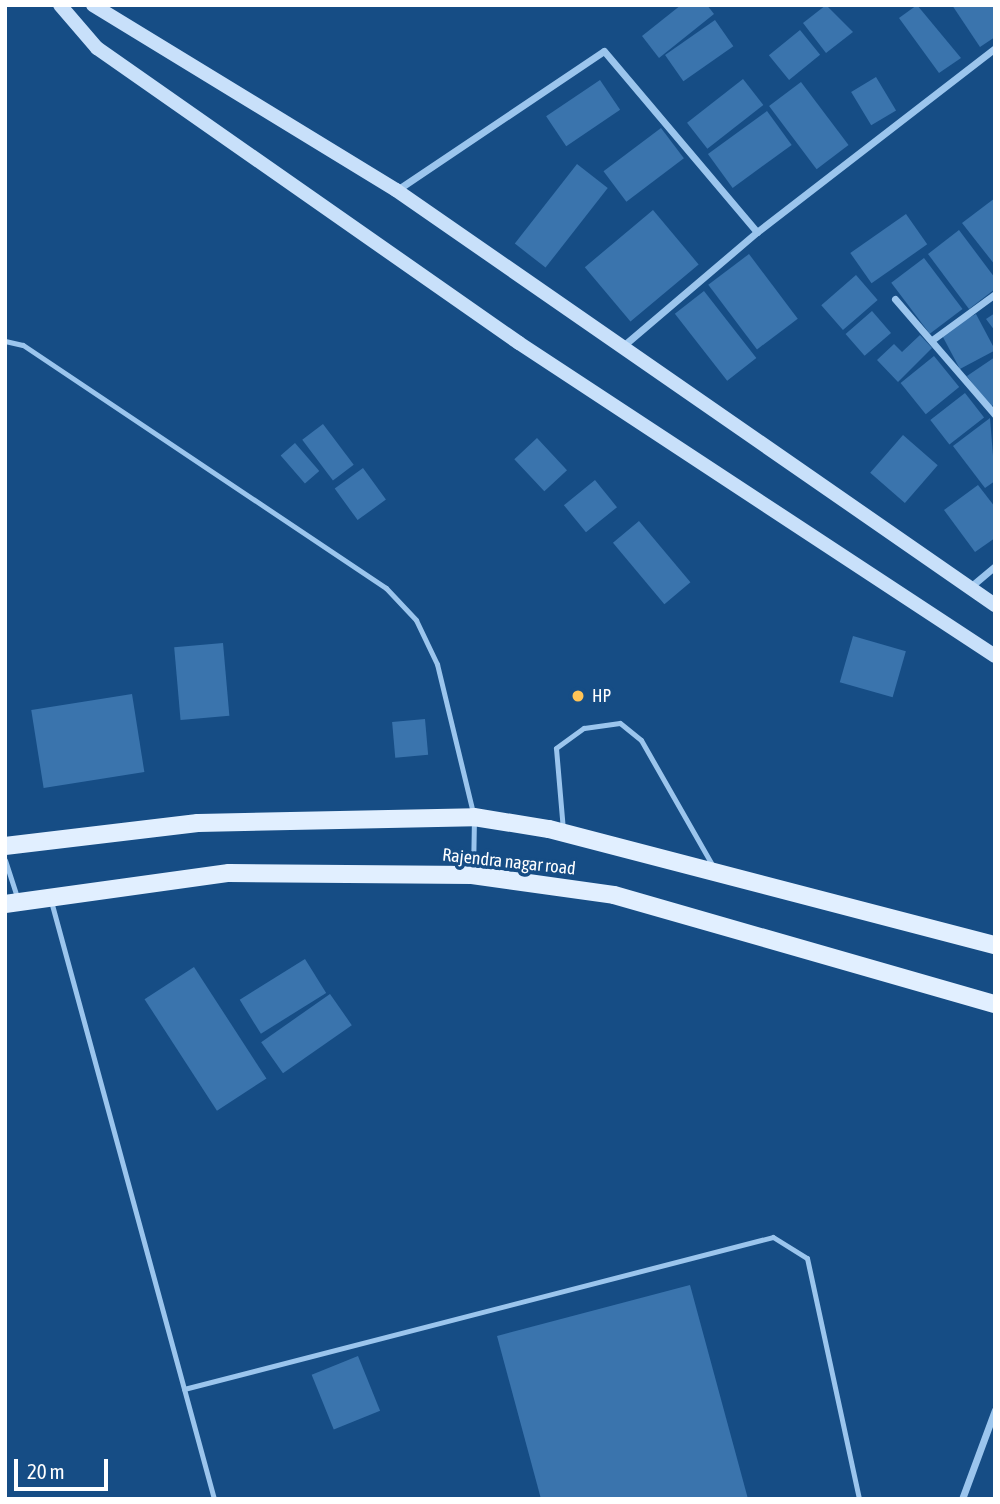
<!DOCTYPE html>
<html>
<head>
<meta charset="utf-8">
<style>
	body { margin:0 }
	#map { position:relative; width:1000px; height:1504px; overflow:hidden; background:#164d85; font-family:"Asap Condensed",sans-serif }
	div>[style] { position:absolute }
	[style*='--x'] { left:calc(var(--x)*1px); top:calc(var(--y)*1px); width:calc(var(--w)*1px); rotate:calc(var(--a)*1deg) }
	.building>* { inset:0; background:#3a74ad; transform-origin:0 0 }
	.lane>* { height:5px; margin:-2.5px; padding:0 2.5px; transform-origin:2.5px; border-radius:2.5px; background:#9bc5ed }
	.street>* { height:7px; margin:-3.5px; padding:0 3.5px; transform-origin:3.5px; border-radius:3.5px; background:#9bc5ed }
	.secondary>* { height:14px; margin:-7px; padding:0 7px; transform-origin:7px; border-radius:7px; background:#c8e0fa }
	.primary>* { height:18px; margin:-9px; padding:0 9px; transform-origin:9px; border-radius:9px; background:#e1efff }
	.dots>* { width:19px; height:19px; translate:-50% -50%; box-sizing:border-box; border:4px solid #164d85; border-radius:50% }
	span { translate:-50% -50%; white-space:nowrap; text-align:center; line-height:1.15; -webkit-text-stroke:7px #164d85; paint-order:stroke }
	.poi-label { font-size:18px; color:#fff }
	.left { translate:0 -50%; text-align:left }
	.street-label { font-size:18px; color:#fff }
	.frame { position:absolute; inset:0; border:7px solid #fff; pointer-events:none }
	.scale { position:absolute; left:14px; top:1459px; width:94px; height:32px; box-sizing:border-box; border:4px solid #fff; border-top:0; padding-left:9px; font-size:21px; line-height:24px; white-space:nowrap; color:#fff; -webkit-text-stroke:5px #164d85; paint-order:stroke }
</style>
</head>
<body>
<div id="map">
	<div class="building">
		<i style="clip-path:polygon(681px 5px,707px 5px,714px 14px,659px 58px,642px 36px)"></i>
		<i style="clip-path:polygon(826px 5px,853px 32px,826px 53px,803px 23px)"></i>
		<i style="clip-path:polygon(917px 5px,961px 58px,939px 73px,899px 18px)"></i>
		<i style="clip-path:polygon(952px 5px,995px 5px,995px 37px,980px 47px)"></i>
		<i style="left:715px;top:20px;width:32px;height:61px;rotate:55deg"></i>
		<i style="left:800px;top:30px;width:32px;height:40px;rotate:51deg"></i>
		<i style="left:876px;top:77px;width:39px;height:29px;rotate:59deg"></i>
		<i style="left:743px;top:79px;width:33px;height:71px;rotate:52deg"></i>
		<i style="left:600px;top:80px;width:36px;height:65px;rotate:56deg"></i>
		<i style="left:801px;top:82px;width:79px;height:40px;rotate:53deg"></i>
		<i style="left:767px;top:111px;width:42px;height:73px;rotate:54deg"></i>
		<i style="left:661px;top:128px;width:38px;height:72px;rotate:53deg"></i>
		<i style="left:577px;top:164px;width:39px;height:101px;rotate:38deg"></i>
		<i style="clip-path:polygon(995px 198px,995px 265px,962px 223px)"></i>
		<i style="left:653px;top:210px;width:71px;height:89px;rotate:50deg"></i>
		<i style="left:906px;top:214px;width:37px;height:68px;rotate:55deg"></i>
		<i style="clip-path:polygon(959px 230px,995px 278px,995px 289px,969px 309px,928px 254px)"></i>
		<i style="left:749px;top:254px;width:81px;height:51px;rotate:53deg"></i>
		<i style="left:924px;top:258px;width:64px;height:41px;rotate:53deg"></i>
		<i style="left:856px;top:275px;width:33px;height:46px;rotate:49deg"></i>
		<i style="left:704px;top:291px;width:85px;height:37px;rotate:52deg"></i>
		<i style="left:872px;top:311px;width:29px;height:35px;rotate:49deg"></i>
		<i style="clip-path:polygon(995px 313px,995px 331px,986px 319px)"></i>
		<i style="left:976px;top:314px;width:41px;height:40px;rotate:62deg"></i>
		<i style="clip-path:polygon(920px 335px,932px 348px,898px 382px,877px 360px,894px 344px,902px 352px)"></i>
		<i style="left:934px;top:356px;width:40px;height:43px;rotate:51deg"></i>
		<i style="clip-path:polygon(995px 357px,995px 404px,990px 407px,967px 376px)"></i>
		<i style="left:965px;top:393px;width:31px;height:44px;rotate:52deg"></i>
		<i style="clip-path:polygon(990px 418px,995px 481px,985px 488px,953px 446px)"></i>
		<i style="left:323px;top:424px;width:51px;height:26px;rotate:53deg"></i>
		<i style="left:903px;top:435px;width:46px;height:50px;rotate:41deg"></i>
		<i style="left:537px;top:438px;width:44px;height:31px;rotate:47deg"></i>
		<i style="left:295px;top:443px;width:37px;height:19px;rotate:49deg"></i>
		<i style="left:363px;top:468px;width:39px;height:35px;rotate:54deg"></i>
		<i style="left:595px;top:480px;width:35px;height:40px;rotate:51deg"></i>
		<i style="clip-path:polygon(978px 485px,995px 507px,995px 538px,975px 552px,944px 510px)"></i>
		<i style="left:639px;top:521px;width:80px;height:34px;rotate:50deg"></i>
		<i style="left:853px;top:636px;width:55px;height:48px;rotate:16deg"></i>
		<i style="left:223px;top:643px;width:73px;height:49px;rotate:85deg"></i>
		<i style="left:132px;top:694px;width:79px;height:102px;rotate:81deg"></i>
		<i style="left:425px;top:719px;width:36px;height:33px;rotate:85deg"></i>
		<i style="left:305px;top:959px;width:40px;height:77px;rotate:58deg"></i>
		<i style="left:194px;top:967px;width:133px;height:59px;rotate:57deg"></i>
		<i style="left:330px;top:994px;width:38px;height:84px;rotate:55deg"></i>
		<i style="clip-path:polygon(690px 1285px,748px 1499px,541px 1499px,497px 1336px)"></i>
		<i style="left:358px;top:1356px;width:59px;height:50px;rotate:68deg"></i>
	</div>
	<div class="lane">
		<i style="--x:5;--y:341;--w:18;--a:13"></i>
		<i style="--x:23;--y:345;--w:437;--a:33.8"></i>
		<i style="--x:386;--y:588;--w:44;--a:46.8"></i>
		<i style="--x:416;--y:620;--w:49;--a:64.5"></i>
		<i style="--x:437;--y:664;--w:157;--a:76.4"></i>
		<i style="--x:474;--y:817;--w:55;--a:91"></i>
		<i style="--x:563;--y:830;--w:82;--a:-94.9"></i>
		<i style="--x:556;--y:748;--w:34;--a:-36"></i>
		<i style="--x:584;--y:728;--w:36;--a:-8"></i>
		<i style="--x:620;--y:723;--w:27;--a:39"></i>
		<i style="--x:641;--y:740;--w:147;--a:60.3"></i>
		<i style="--x:5;--y:860;--w:42;--a:72"></i>
		<i style="--x:51;--y:901;--w:620;--a:74.75"></i>
		<i style="--x:184;--y:1389;--w:608;--a:-14.47"></i>
		<i style="--x:773;--y:1237;--w:40;--a:32"></i>
		<i style="--x:807;--y:1258;--w:247;--a:77.8"></i>
	</div>
	<div class="street">
		<i style="--x:397;--y:190;--w:249;--a:-33.9"></i>
		<i style="--x:604;--y:51;--w:237;--a:49.8"></i>
		<i style="--x:895;--y:299;--w:153;--a:49.2"></i>
		<i style="--x:932;--y:340;--w:78;--a:-36.1"></i>
		<i style="--x:623;--y:346;--w:176;--a:-40.4"></i>
		<i style="--x:757;--y:232;--w:301;--a:-37.7"></i>
		<i style="--x:969;--y:588;--w:34;--a:-40"></i>
		<i style="--x:962;--y:1499;--w:95;--a:-69.7"></i>
	</div>
	<div class="secondary">
		<i style="--x:60;--y:5;--w:57;--a:49.3"></i>
		<i style="--x:97;--y:48;--w:515;--a:34.96"></i>
		<i style="--x:519;--y:343;--w:570;--a:33.33"></i>
		<i style="--x:93;--y:5;--w:355;--a:31.4"></i>
		<i style="--x:396;--y:190;--w:729;--a:34.72"></i>
	</div>
	<div class="primary">
		<i style="--x:5;--y:846;--w:194;--a:-6.8"></i>
		<i style="--x:198;--y:823;--w:276;--a:-1.2"></i>
		<i style="--x:474;--y:817;--w:76;--a:9.1"></i>
		<i style="--x:549;--y:829;--w:461;--a:14.6"></i>
		<i style="--x:5;--y:904;--w:226;--a:-7.9"></i>
		<i style="--x:229;--y:873;--w:243;--a:0.5"></i>
		<i style="--x:472;--y:875;--w:143;--a:8"></i>
		<i style="--x:614;--y:895;--w:396;--a:16"></i>
	</div>
	<div class="dots">
		<i style="left:578px;top:696px;background:#ffc457"></i>
	</div>
	<div class="poi-label">
		<span class="left" style="left:592px;top:696px">HP</span>
	</div>
	<div class="street-label">
		<span style="left:509px;top:862px;rotate:6deg">Rajendra nagar road</span>
	</div>
	<div class="frame"></div>
	<div class="scale">20 m</div>
</div>
</body>
</html>
